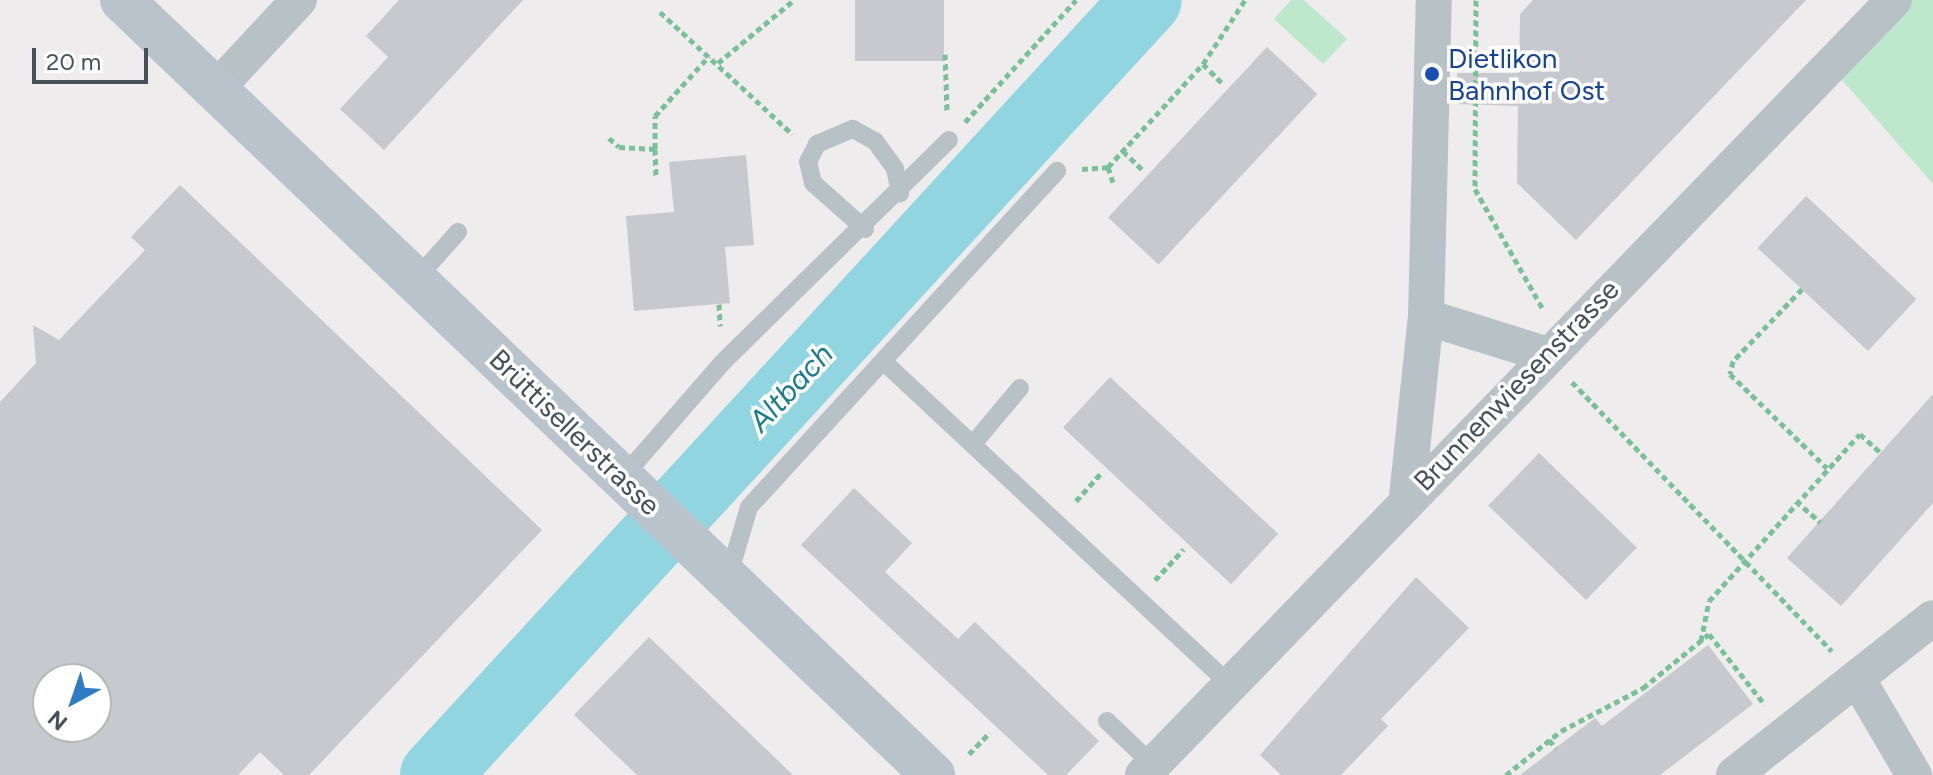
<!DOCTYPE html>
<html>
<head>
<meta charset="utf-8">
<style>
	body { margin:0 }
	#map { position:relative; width:1933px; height:775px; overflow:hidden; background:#eeecec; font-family:Figtree,sans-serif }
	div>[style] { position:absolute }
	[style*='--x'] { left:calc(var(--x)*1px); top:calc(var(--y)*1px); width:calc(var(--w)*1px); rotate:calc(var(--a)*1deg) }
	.green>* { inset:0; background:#bee8cb }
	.river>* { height:70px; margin:-35px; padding:0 35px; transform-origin:35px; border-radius:35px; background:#90d5e0 }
	.building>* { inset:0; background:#c7c9ce; transform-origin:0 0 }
	.path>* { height:5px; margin-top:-2.5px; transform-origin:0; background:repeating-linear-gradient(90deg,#7ac199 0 6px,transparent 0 10px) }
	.lane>* { height:18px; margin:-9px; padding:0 9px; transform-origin:9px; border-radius:9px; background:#b8c1c6 }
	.street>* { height:36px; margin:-18px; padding:0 18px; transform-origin:18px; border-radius:18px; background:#b8c1c6 }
	.secondary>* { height:44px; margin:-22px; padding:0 22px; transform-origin:22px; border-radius:22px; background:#b9c3cc }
	.dots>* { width:22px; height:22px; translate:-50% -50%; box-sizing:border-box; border:4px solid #fff; border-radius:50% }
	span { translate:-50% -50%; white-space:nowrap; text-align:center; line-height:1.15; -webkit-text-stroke:7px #fff; paint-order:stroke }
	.transit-label { font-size:28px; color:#164399 }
	.left { translate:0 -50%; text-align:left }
	.street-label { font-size:28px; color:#465056 }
	.water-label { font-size:30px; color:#1b7d8c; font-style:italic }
	.north { position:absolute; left:32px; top:663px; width:80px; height:80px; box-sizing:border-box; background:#fff; border:2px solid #b5b9bb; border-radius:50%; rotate:220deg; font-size:22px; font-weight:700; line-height:32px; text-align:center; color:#465056 }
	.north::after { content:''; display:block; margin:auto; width:28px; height:36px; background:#2e7cc6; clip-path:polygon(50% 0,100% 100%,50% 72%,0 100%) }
	.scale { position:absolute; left:32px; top:48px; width:116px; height:36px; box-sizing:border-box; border:4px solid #465056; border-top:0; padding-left:10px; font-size:24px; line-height:28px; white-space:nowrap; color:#465056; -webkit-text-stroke:6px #fff; paint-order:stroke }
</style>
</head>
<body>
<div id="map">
	<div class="green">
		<i style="clip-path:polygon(1291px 0,1304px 0,1347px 39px,1323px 64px,1274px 19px)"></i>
		<i style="clip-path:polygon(1894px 0,1933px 0,1933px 184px,1830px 66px)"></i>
	</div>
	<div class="river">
		<i style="--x:435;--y:775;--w:1052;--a:-47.43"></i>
	</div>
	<div class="building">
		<i style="clip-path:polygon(399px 0,523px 0,384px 150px,340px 109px,388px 57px,366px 36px)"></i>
		<i style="left:855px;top:0;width:89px;height:61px"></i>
		<i style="clip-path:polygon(1533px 0,1806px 0,1576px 240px,1517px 183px,1518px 106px,1457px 104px,1457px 73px,1519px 73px,1520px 14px)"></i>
		<i style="left:1267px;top:47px;width:69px;height:233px;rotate:43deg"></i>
		<i style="clip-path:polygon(746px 155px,754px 245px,725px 247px,730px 303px,634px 311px,626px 216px,674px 212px,669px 162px)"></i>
		<i style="clip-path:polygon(evenodd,180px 185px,542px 530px,309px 775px,284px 775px,260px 752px,238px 775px,0 775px,0 402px,36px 363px,33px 325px,59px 340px,145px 250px,131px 237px,180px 185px,48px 679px,96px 679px,96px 727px,48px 727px,48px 679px)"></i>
		<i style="left:1806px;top:196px;width:151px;height:71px;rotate:43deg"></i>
		<i style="left:1110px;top:377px;width:230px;height:69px;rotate:43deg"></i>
		<i style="clip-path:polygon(1933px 394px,1933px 503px,1841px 606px,1787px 558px)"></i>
		<i style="left:1539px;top:453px;width:136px;height:73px;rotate:44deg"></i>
		<i style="clip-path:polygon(854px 488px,912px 543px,885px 572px,958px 639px,975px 622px,1099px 741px,1066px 775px,1048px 775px,801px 545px)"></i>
		<i style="clip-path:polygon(1416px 577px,1469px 628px,1381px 719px,1388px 726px,1341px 775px,1281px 775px,1260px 755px)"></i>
		<i style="clip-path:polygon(649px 637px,793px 775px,637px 775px,574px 715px)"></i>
		<i style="clip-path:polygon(1708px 645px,1753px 704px,1660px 775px,1520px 775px,1595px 718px,1602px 726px)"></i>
	</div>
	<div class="path">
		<i style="--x:1476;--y:0;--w:189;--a:90.3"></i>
		<i style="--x:1475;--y:189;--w:138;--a:60.5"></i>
		<i style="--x:660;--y:12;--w:180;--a:42.7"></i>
		<i style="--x:945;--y:54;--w:57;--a:88"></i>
		<i style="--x:718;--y:63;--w:99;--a:-39.7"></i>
		<i style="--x:1203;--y:64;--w:28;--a:45"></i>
		<i style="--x:965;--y:122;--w:165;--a:-47.7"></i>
		<i style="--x:609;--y:138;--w:13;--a:42"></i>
		<i style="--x:619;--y:147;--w:36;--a:3"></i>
		<i style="--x:655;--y:149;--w:33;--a:-90"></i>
		<i style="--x:655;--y:116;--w:81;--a:-48"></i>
		<i style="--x:655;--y:149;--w:28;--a:88"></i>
		<i style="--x:1123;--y:151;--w:29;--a:44"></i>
		<i style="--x:1108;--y:167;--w:16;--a:72"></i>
		<i style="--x:1082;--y:169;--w:26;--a:-4"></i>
		<i style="--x:1108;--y:167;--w:140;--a:-47.3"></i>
		<i style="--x:1203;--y:64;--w:77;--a:-56.7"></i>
		<i style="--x:1802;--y:289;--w:100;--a:133.8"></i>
		<i style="--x:1733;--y:361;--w:13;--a:103"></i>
		<i style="--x:1730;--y:374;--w:135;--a:44.1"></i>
		<i style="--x:719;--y:304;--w:22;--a:87"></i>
		<i style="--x:1572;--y:382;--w:374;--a:46"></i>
		<i style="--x:1076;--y:501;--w:39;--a:-48"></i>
		<i style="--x:1796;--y:501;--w:32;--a:41"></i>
		<i style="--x:1155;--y:580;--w:42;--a:-46.9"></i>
		<i style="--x:1701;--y:641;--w:41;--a:-78.7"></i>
		<i style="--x:1709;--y:601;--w:225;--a:-47.9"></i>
		<i style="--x:1860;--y:434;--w:28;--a:42"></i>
		<i style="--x:1549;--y:740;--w:11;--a:49"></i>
		<i style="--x:969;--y:754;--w:30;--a:-46"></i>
		<i style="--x:1506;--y:775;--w:70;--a:-38.7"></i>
		<i style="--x:1561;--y:731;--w:93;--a:-27.7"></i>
		<i style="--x:1643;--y:688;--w:85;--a:-39.3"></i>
		<i style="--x:1709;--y:634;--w:90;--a:51.7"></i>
	</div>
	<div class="lane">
		<i style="--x:865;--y:229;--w:69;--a:-138.5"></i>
		<i style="--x:813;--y:183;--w:22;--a:-103"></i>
		<i style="--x:808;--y:162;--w:20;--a:-63"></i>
		<i style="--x:817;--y:144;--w:39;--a:-23"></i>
		<i style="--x:853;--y:129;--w:25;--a:29"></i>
		<i style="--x:875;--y:141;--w:34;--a:54"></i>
		<i style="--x:895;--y:169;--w:25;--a:78"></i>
		<i style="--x:416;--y:279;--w:63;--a:-48.2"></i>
		<i style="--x:884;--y:362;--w:472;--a:43"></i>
		<i style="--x:973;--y:444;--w:73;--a:-50"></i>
		<i style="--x:622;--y:478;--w:152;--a:-49"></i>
		<i style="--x:722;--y:363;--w:318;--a:-44.5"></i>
		<i style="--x:728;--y:578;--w:74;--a:-73.5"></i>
		<i style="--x:749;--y:507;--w:456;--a:-47.5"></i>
		<i style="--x:1107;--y:721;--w:64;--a:43.7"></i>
	</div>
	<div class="street">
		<i style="--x:215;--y:90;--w:123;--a:-47"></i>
		<i style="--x:1426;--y:317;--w:125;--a:17.3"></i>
		<i style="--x:1407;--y:497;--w:181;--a:-84"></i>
		<i style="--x:1426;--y:317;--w:317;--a:-88.6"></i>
		<i style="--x:1857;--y:678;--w:113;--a:59.6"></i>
		<i style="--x:1143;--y:775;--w:1079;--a:-45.9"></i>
		<i style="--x:1734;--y:775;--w:253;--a:-38.3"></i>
	</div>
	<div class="secondary">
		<i style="--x:122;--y:0;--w:1122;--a:43.7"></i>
	</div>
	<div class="dots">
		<i style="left:1432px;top:74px;background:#1a4fb4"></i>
	</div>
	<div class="transit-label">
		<span class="left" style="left:1448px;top:74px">Dietlikon<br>Bahnhof Ost</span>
	</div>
	<div class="street-label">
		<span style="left:1516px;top:385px;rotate:-46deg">Brunnenwiesenstrasse</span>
		<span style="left:575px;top:432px;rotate:44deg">Brüttisellerstrasse</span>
	</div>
	<div class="water-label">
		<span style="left:791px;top:388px;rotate:-47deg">Altbach</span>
	</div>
	<div class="north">N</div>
	<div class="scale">20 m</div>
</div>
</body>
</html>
